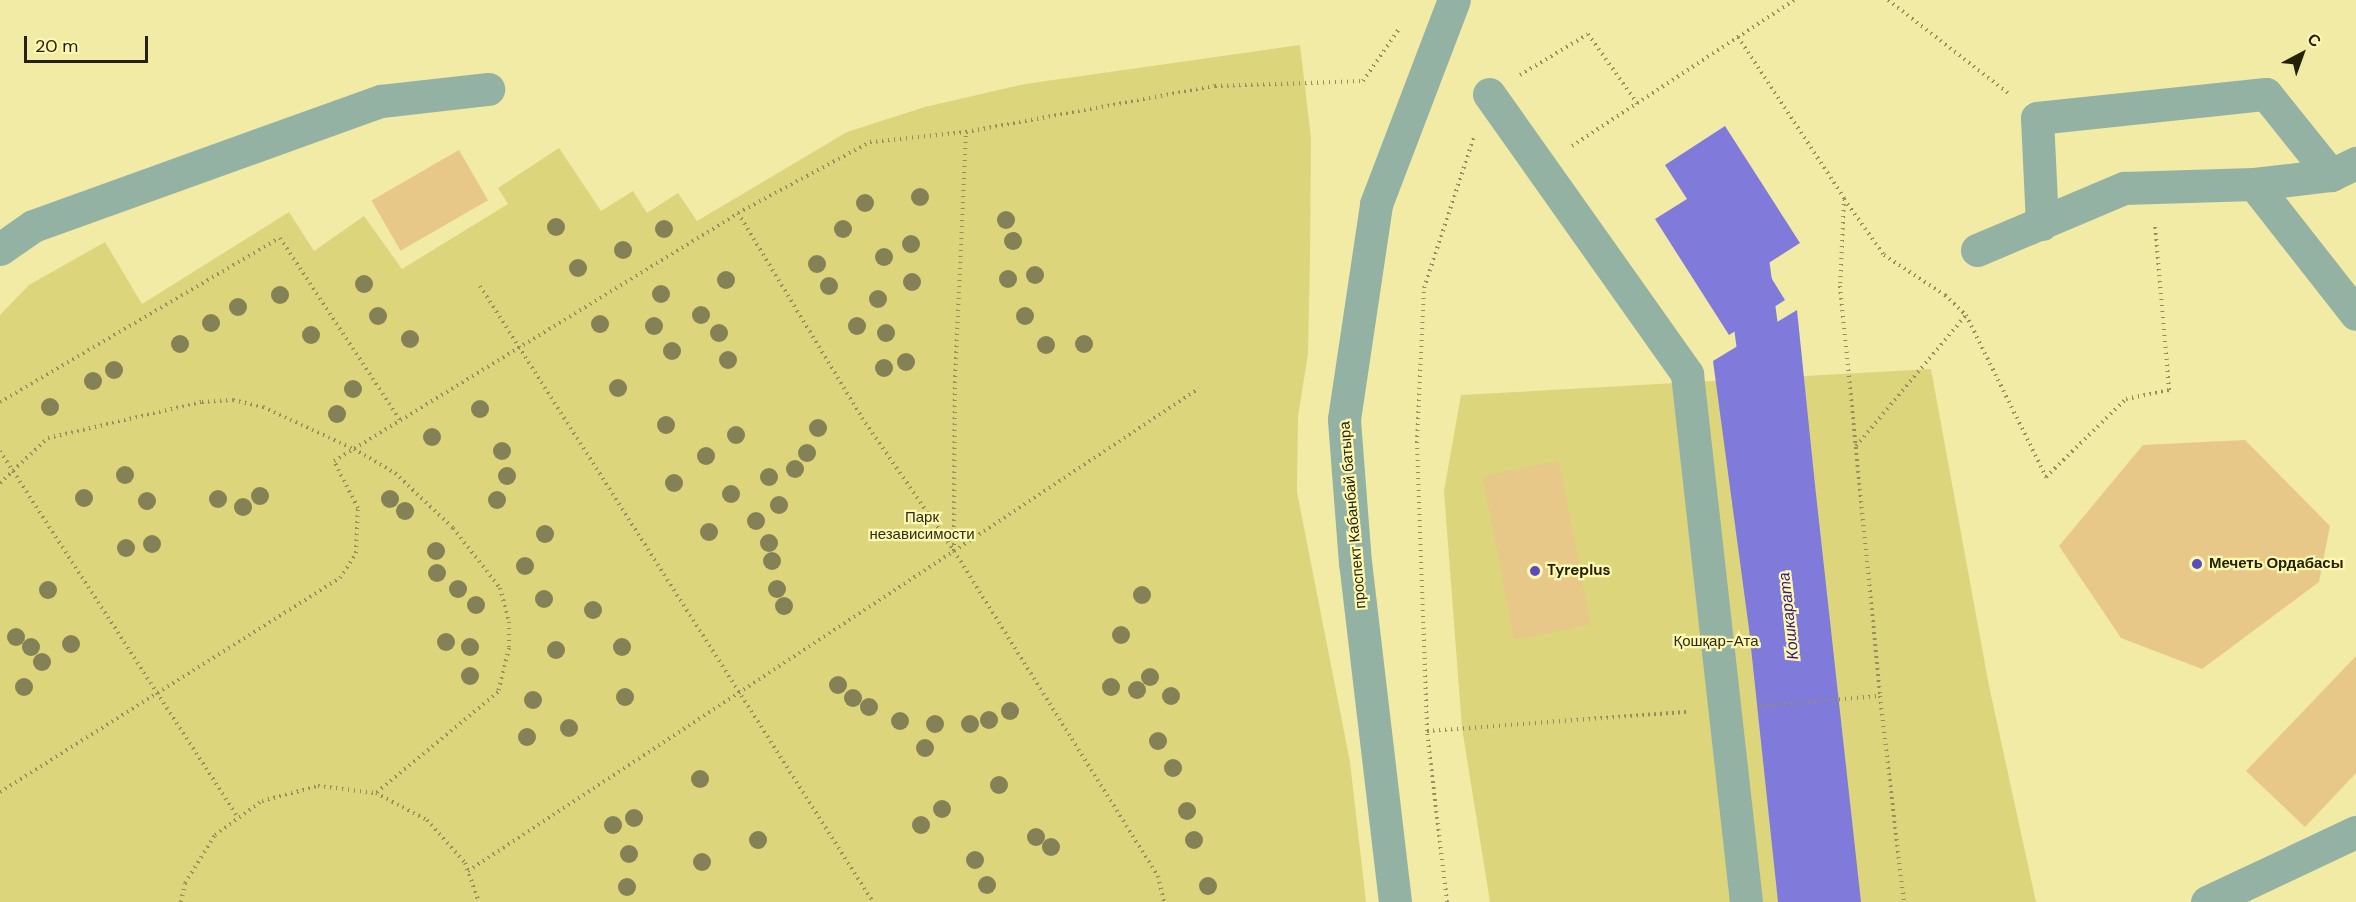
<!DOCTYPE html>
<html>
<head>
<meta charset="utf-8">
<style>
	body { margin:0 }
	#map { position:relative; width:2356px; height:902px; overflow:hidden; background:#f1eba5; font-family:"DM Sans",sans-serif }
	div>[style] { position:absolute }
	[style*='--x'] { left:calc(var(--x)*1px); top:calc(var(--y)*1px); width:calc(var(--w)*1px); rotate:calc(var(--a)*1deg) }
	.green>* { inset:0; background:#ddd57b }
	.water>* { inset:0; background:#807bda }
	.canal>* { height:44px; margin:-22px; padding:0 22px; transform-origin:22px; border-radius:22px; background:#807bda }
	.building>* { inset:0; background:#e8c888; transform-origin:0 0 }
	.path>* { height:4px; margin-top:-2px; transform-origin:0; background:repeating-linear-gradient(90deg,#94905d 0 1.5px,transparent 0 6px) }
	.minor>* { height:33px; margin:-16.5px; padding:0 16.5px; transform-origin:16.5px; border-radius:16.5px; background:#93b2a3 }
	.trees>* { width:18px; height:18px; margin:-9px; border-radius:50%; background:#858156 }
	.dots>* { width:16px; height:16px; translate:-50% -50%; box-sizing:border-box; border:3px solid #fef8b1; border-radius:50% }
	span { translate:-50% -50%; white-space:nowrap; text-align:center; line-height:1.15; -webkit-text-stroke:4.5px #fef8b1; paint-order:stroke }
	.street-label { font-size:15px; color:#242105 }
	.park-label { font-size:15px; color:#2d2b16 }
	.poi-label { font-size:15px; color:#242105; font-weight:700 }
	.left { translate:0 -50%; text-align:left }
	.water-label { font-size:16px; color:#331688; font-style:italic }
	.north { position:absolute; left:2272px; top:24px; width:60px; height:60px; -webkit-text-stroke:4px #fef8b1; paint-order:stroke; rotate:41deg; font-size:16px; font-weight:700; line-height:24px; text-align:center; color:#242105 }
	.north::after { content:''; display:block; margin:auto; width:21px; height:27px; background:#242105; clip-path:polygon(50% 0,100% 100%,50% 72%,0 100%) }
	.scale { position:absolute; left:24px; top:36px; width:124px; height:27px; box-sizing:border-box; border:3px solid #242105; border-top:0; padding-left:8px; font-size:18px; line-height:21px; white-space:nowrap; color:#242105; -webkit-text-stroke:4px #fef8b1; paint-order:stroke }
</style>
</head>
<body>
<div id="map">
	<div class="green">
		<i style="clip-path:polygon(1300px 45px,1311px 138px,1310px 256px,1308px 354px,1298px 416px,1297px 492px,1350px 762px,1366px 902px,0 902px,0 315px,29px 285px,105px 242px,142px 304px,289px 212px,314px 251px,364px 216px,402px 269px,508px 204px,498px 188px,559px 148px,601px 211px,633px 191px,647px 213px,678px 193px,697px 221px,847px 132px,925px 107px,1025px 84px)"></i>
		<i style="clip-path:polygon(1931px 369px,1989px 686px,2036px 902px,1490px 902px,1462px 728px,1444px 491px,1461px 395px)"></i>
	</div>
	<div class="water">
		<i style="clip-path:polygon(1725px 126px,1800px 243px,1764px 266px,1785px 300px,1729px 335px,1655px 219px,1687px 199px,1665px 165px)"></i>
		<i style="clip-path:polygon(1797px 310px,1815px 485px,1861px 902px,1778px 902px,1749px 629px,1713px 361px)"></i>
	</div>
	<div class="canal">
		<i style="--x:1747;--y:260;--w:134;--a:82.3"></i>
	</div>
	<div class="building">
		<i style="left:459px;top:150px;width:58px;height:101px;rotate:60deg"></i>
		<i style="clip-path:polygon(2245px 440px,2330px 526px,2319px 582px,2202px 669px,2121px 638px,2059px 546px,2143px 445px)"></i>
		<i style="left:1559px;top:461px;width:167px;height:78px;rotate:79deg"></i>
		<i style="clip-path:polygon(2356px 656px,2356px 773px,2305px 827px,2246px 771px)"></i>
	</div>
	<div class="path">
		<i style="--x:1888;--y:0;--w:153;--a:37.8"></i>
		<i style="--x:1738;--y:37;--w:193;--a:56.6"></i>
		<i style="--x:1844;--y:198;--w:88;--a:92.6"></i>
		<i style="--x:1840;--y:286;--w:412;--a:84.4"></i>
		<i style="--x:1880;--y:696;--w:207;--a:83.4"></i>
		<i style="--x:1520;--y:75;--w:79;--a:-31.1"></i>
		<i style="--x:1588;--y:34;--w:85;--a:54.6"></i>
		<i style="--x:1572;--y:146;--w:266;--a:-33.3"></i>
		<i style="--x:1844;--y:199;--w:69;--a:54.5"></i>
		<i style="--x:1884;--y:255;--w:73;--a:33.3"></i>
		<i style="--x:1945;--y:295;--w:29;--a:44"></i>
		<i style="--x:1966;--y:315;--w:181;--a:63.7"></i>
		<i style="--x:2046;--y:477;--w:112;--a:-44.3"></i>
		<i style="--x:2126;--y:399;--w:44;--a:-11.8"></i>
		<i style="--x:2169;--y:390;--w:167;--a:-94.8"></i>
		<i style="--x:738;--y:213;--w:150;--a:-28.3"></i>
		<i style="--x:870;--y:142;--w:97;--a:-5.9"></i>
		<i style="--x:966;--y:132;--w:253;--a:-10.5"></i>
		<i style="--x:1215;--y:86;--w:148;--a:-1.9"></i>
		<i style="--x:1363;--y:81;--w:63;--a:-55.3"></i>
		<i style="--x:480;--y:286;--w:731;--a:57.46"></i>
		<i style="--x:0;--y:402;--w:324;--a:-30.4"></i>
		<i style="--x:280;--y:238;--w:218;--a:56.6"></i>
		<i style="--x:1856;--y:446;--w:171;--a:-50"></i>
		<i style="--x:0;--y:451;--w:437;--a:57"></i>
		<i style="--x:0;--y:483;--w:66;--a:-43.2"></i>
		<i style="--x:48;--y:438;--w:158;--a:-13.2"></i>
		<i style="--x:202;--y:402;--w:31;--a:-4"></i>
		<i style="--x:233;--y:400;--w:31;--a:13"></i>
		<i style="--x:263;--y:407;--w:100;--a:24.8"></i>
		<i style="--x:354;--y:449;--w:48;--a:30.3"></i>
		<i style="--x:395;--y:473;--w:80;--a:43.5"></i>
		<i style="--x:453;--y:528;--w:76;--a:51.9"></i>
		<i style="--x:500;--y:588;--w:35;--a:75"></i>
		<i style="--x:509;--y:622;--w:26;--a:90"></i>
		<i style="--x:509;--y:648;--w:45;--a:104"></i>
		<i style="--x:498;--y:692;--w:158;--a:140.4"></i>
		<i style="--x:954;--y:551;--w:168;--a:-89.7"></i>
		<i style="--x:955;--y:383;--w:251;--a:-87.5"></i>
		<i style="--x:1761;--y:706;--w:119;--a:-4.8"></i>
		<i style="--x:1427;--y:731;--w:262;--a:-4.2"></i>
		<i style="--x:0;--y:792;--w:402;--a:-32.2"></i>
		<i style="--x:340;--y:578;--w:30;--a:-57"></i>
		<i style="--x:356;--y:553;--w:45;--a:-87.5"></i>
		<i style="--x:358;--y:508;--w:53;--a:-117.1"></i>
		<i style="--x:334;--y:461;--w:474;--a:-31.5"></i>
		<i style="--x:738;--y:213;--w:240;--a:58.8"></i>
		<i style="--x:862;--y:418;--w:162;--a:55.3"></i>
		<i style="--x:954;--y:551;--w:294;--a:-33.6"></i>
		<i style="--x:468;--y:871;--w:582;--a:-33.36"></i>
		<i style="--x:954;--y:551;--w:384;--a:57.9"></i>
		<i style="--x:1158;--y:876;--w:27;--a:77"></i>
		<i style="--x:181;--y:902;--w:19;--a:-78"></i>
		<i style="--x:185;--y:883;--w:57;--a:-58"></i>
		<i style="--x:215;--y:835;--w:58;--a:-35.9"></i>
		<i style="--x:262;--y:801;--w:58;--a:-15"></i>
		<i style="--x:318;--y:786;--w:58;--a:6.9"></i>
		<i style="--x:376;--y:793;--w:58;--a:27.9"></i>
		<i style="--x:427;--y:820;--w:57;--a:48.5"></i>
		<i style="--x:465;--y:863;--w:41;--a:70.3"></i>
		<i style="--x:1447;--y:902;--w:172;--a:-96.7"></i>
		<i style="--x:1427;--y:731;--w:288;--a:-92"></i>
		<i style="--x:1417;--y:443;--w:155;--a:-87.4"></i>
		<i style="--x:1424;--y:288;--w:159;--a:-71.7"></i>
	</div>
	<div class="minor">
		<i style="--x:1489;--y:94;--w:343;--a:54.7"></i>
		<i style="--x:1687;--y:374;--w:531;--a:83.62"></i>
		<i style="--x:2254;--y:184;--w:165;--a:51.9"></i>
		<i style="--x:2042;--y:224;--w:106;--a:-92.7"></i>
		<i style="--x:2037;--y:118;--w:230;--a:-6"></i>
		<i style="--x:2266;--y:94;--w:104;--a:51.3"></i>
		<i style="--x:0;--y:249;--w:40;--a:-34.9"></i>
		<i style="--x:33;--y:226;--w:370;--a:-19.8"></i>
		<i style="--x:381;--y:101;--w:108;--a:-6.4"></i>
		<i style="--x:1977;--y:250;--w:160;--a:-22.9"></i>
		<i style="--x:2124;--y:188;--w:130;--a:-1.8"></i>
		<i style="--x:2254;--y:184;--w:78;--a:-6.7"></i>
		<i style="--x:2331;--y:175;--w:28;--a:-26"></i>
		<i style="--x:1395;--y:902;--w:341;--a:-96.7"></i>
		<i style="--x:1355;--y:563;--w:144;--a:-94.4"></i>
		<i style="--x:1344;--y:419;--w:217;--a:-81.5"></i>
		<i style="--x:1376;--y:204;--w:218;--a:-69.1"></i>
		<i style="--x:2207;--y:902;--w:165;--a:-25.2"></i>
	</div>
	<div class="trees">
		<i style="left:920px;top:197px"></i>
		<i style="left:865px;top:203px"></i>
		<i style="left:1006px;top:220px"></i>
		<i style="left:556px;top:227px"></i>
		<i style="left:664px;top:229px"></i>
		<i style="left:843px;top:229px"></i>
		<i style="left:1013px;top:241px"></i>
		<i style="left:911px;top:244px"></i>
		<i style="left:623px;top:250px"></i>
		<i style="left:884px;top:257px"></i>
		<i style="left:817px;top:264px"></i>
		<i style="left:578px;top:268px"></i>
		<i style="left:1035px;top:275px"></i>
		<i style="left:1008px;top:279px"></i>
		<i style="left:726px;top:280px"></i>
		<i style="left:912px;top:282px"></i>
		<i style="left:364px;top:284px"></i>
		<i style="left:829px;top:286px"></i>
		<i style="left:661px;top:294px"></i>
		<i style="left:280px;top:295px"></i>
		<i style="left:878px;top:299px"></i>
		<i style="left:238px;top:307px"></i>
		<i style="left:701px;top:315px"></i>
		<i style="left:378px;top:316px"></i>
		<i style="left:1025px;top:316px"></i>
		<i style="left:211px;top:323px"></i>
		<i style="left:600px;top:324px"></i>
		<i style="left:654px;top:326px"></i>
		<i style="left:857px;top:326px"></i>
		<i style="left:719px;top:333px"></i>
		<i style="left:886px;top:333px"></i>
		<i style="left:311px;top:335px"></i>
		<i style="left:410px;top:339px"></i>
		<i style="left:180px;top:344px"></i>
		<i style="left:1084px;top:344px"></i>
		<i style="left:1046px;top:345px"></i>
		<i style="left:672px;top:351px"></i>
		<i style="left:728px;top:360px"></i>
		<i style="left:906px;top:362px"></i>
		<i style="left:884px;top:368px"></i>
		<i style="left:114px;top:370px"></i>
		<i style="left:93px;top:381px"></i>
		<i style="left:618px;top:388px"></i>
		<i style="left:353px;top:389px"></i>
		<i style="left:50px;top:407px"></i>
		<i style="left:480px;top:409px"></i>
		<i style="left:337px;top:414px"></i>
		<i style="left:666px;top:425px"></i>
		<i style="left:818px;top:428px"></i>
		<i style="left:736px;top:435px"></i>
		<i style="left:432px;top:437px"></i>
		<i style="left:502px;top:451px"></i>
		<i style="left:807px;top:453px"></i>
		<i style="left:706px;top:456px"></i>
		<i style="left:795px;top:469px"></i>
		<i style="left:125px;top:475px"></i>
		<i style="left:507px;top:476px"></i>
		<i style="left:769px;top:477px"></i>
		<i style="left:674px;top:483px"></i>
		<i style="left:731px;top:494px"></i>
		<i style="left:260px;top:496px"></i>
		<i style="left:84px;top:498px"></i>
		<i style="left:218px;top:499px"></i>
		<i style="left:390px;top:499px"></i>
		<i style="left:497px;top:500px"></i>
		<i style="left:147px;top:501px"></i>
		<i style="left:779px;top:505px"></i>
		<i style="left:243px;top:507px"></i>
		<i style="left:405px;top:511px"></i>
		<i style="left:756px;top:521px"></i>
		<i style="left:709px;top:532px"></i>
		<i style="left:545px;top:534px"></i>
		<i style="left:769px;top:543px"></i>
		<i style="left:152px;top:544px"></i>
		<i style="left:126px;top:548px"></i>
		<i style="left:436px;top:551px"></i>
		<i style="left:772px;top:561px"></i>
		<i style="left:525px;top:566px"></i>
		<i style="left:437px;top:573px"></i>
		<i style="left:458px;top:589px"></i>
		<i style="left:777px;top:589px"></i>
		<i style="left:48px;top:590px"></i>
		<i style="left:1142px;top:595px"></i>
		<i style="left:544px;top:599px"></i>
		<i style="left:476px;top:605px"></i>
		<i style="left:784px;top:606px"></i>
		<i style="left:593px;top:610px"></i>
		<i style="left:1121px;top:635px"></i>
		<i style="left:16px;top:637px"></i>
		<i style="left:446px;top:642px"></i>
		<i style="left:71px;top:644px"></i>
		<i style="left:31px;top:647px"></i>
		<i style="left:470px;top:647px"></i>
		<i style="left:622px;top:647px"></i>
		<i style="left:556px;top:650px"></i>
		<i style="left:42px;top:662px"></i>
		<i style="left:470px;top:676px"></i>
		<i style="left:1150px;top:677px"></i>
		<i style="left:838px;top:685px"></i>
		<i style="left:24px;top:687px"></i>
		<i style="left:1111px;top:687px"></i>
		<i style="left:1137px;top:690px"></i>
		<i style="left:1171px;top:696px"></i>
		<i style="left:625px;top:697px"></i>
		<i style="left:853px;top:698px"></i>
		<i style="left:533px;top:700px"></i>
		<i style="left:869px;top:707px"></i>
		<i style="left:1010px;top:711px"></i>
		<i style="left:989px;top:720px"></i>
		<i style="left:900px;top:721px"></i>
		<i style="left:935px;top:724px"></i>
		<i style="left:970px;top:724px"></i>
		<i style="left:569px;top:728px"></i>
		<i style="left:527px;top:737px"></i>
		<i style="left:1158px;top:741px"></i>
		<i style="left:925px;top:748px"></i>
		<i style="left:1173px;top:768px"></i>
		<i style="left:700px;top:779px"></i>
		<i style="left:999px;top:785px"></i>
		<i style="left:942px;top:809px"></i>
		<i style="left:1187px;top:811px"></i>
		<i style="left:634px;top:818px"></i>
		<i style="left:613px;top:825px"></i>
		<i style="left:921px;top:825px"></i>
		<i style="left:1036px;top:837px"></i>
		<i style="left:758px;top:840px"></i>
		<i style="left:1194px;top:840px"></i>
		<i style="left:1051px;top:847px"></i>
		<i style="left:629px;top:854px"></i>
		<i style="left:975px;top:860px"></i>
		<i style="left:702px;top:862px"></i>
		<i style="left:987px;top:885px"></i>
		<i style="left:1208px;top:886px"></i>
		<i style="left:627px;top:887px"></i>
	</div>
	<div class="dots">
		<i style="left:2197px;top:564px;background:#5b4bc3"></i>
		<i style="left:1535px;top:571px;background:#5b4bc3"></i>
	</div>
	<div class="street-label">
		<span style="left:1353px;top:515px;rotate:-95deg">проспект Кабанбай батыра</span>
	</div>
	<div class="park-label">
		<span style="left:922px;top:526px">Парк<br>независимости</span>
		<span style="left:1716px;top:642px">Қошқар-Ата</span>
	</div>
	<div class="poi-label">
		<span class="left" style="left:2209px;top:564px">Мечеть Ордабасы</span>
		<span class="left" style="left:1547px;top:571px">Tyreplus</span>
	</div>
	<div class="water-label">
		<span style="left:1789px;top:616px;rotate:-96deg">Кошкарата</span>
	</div>
	<div class="north">С</div>
	<div class="scale">20 m</div>
</div>
</body>
</html>
